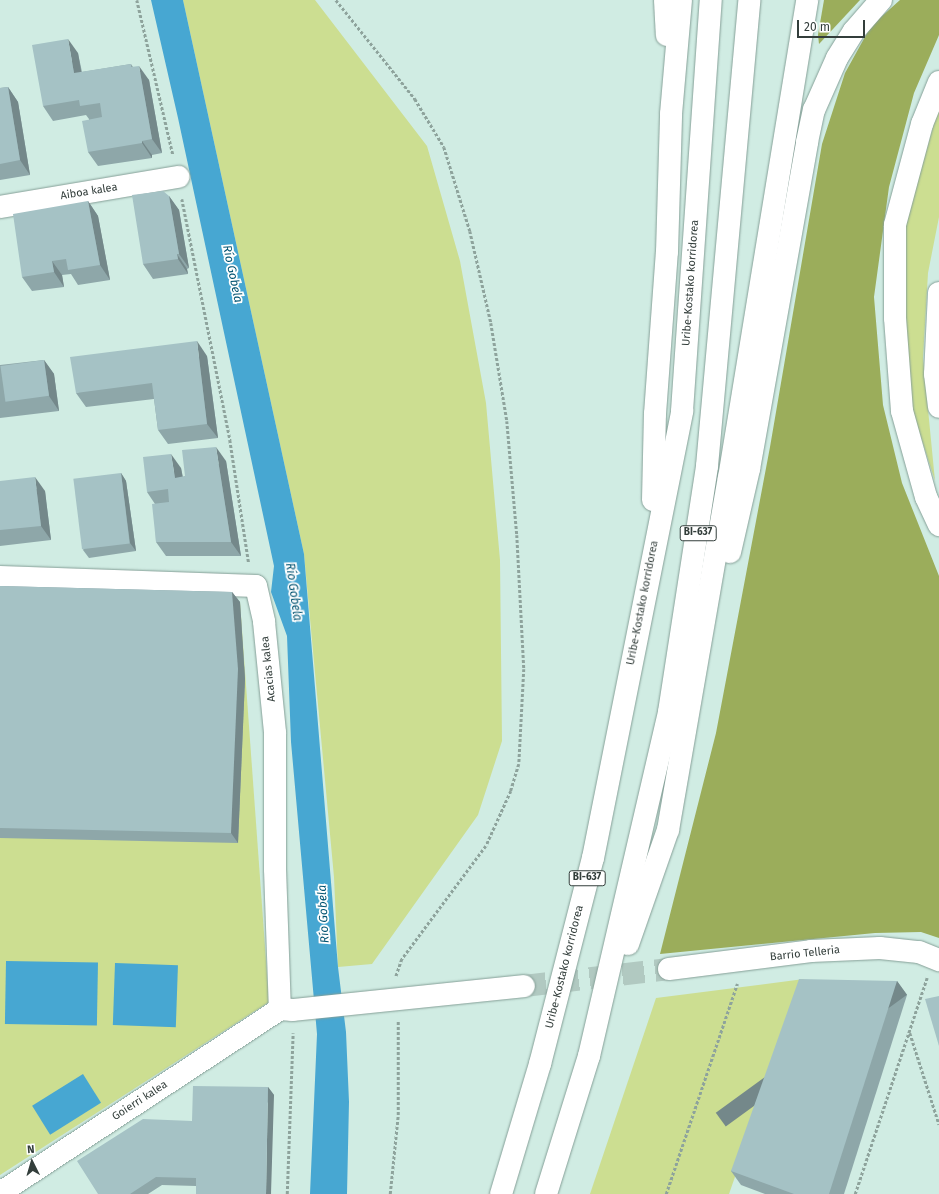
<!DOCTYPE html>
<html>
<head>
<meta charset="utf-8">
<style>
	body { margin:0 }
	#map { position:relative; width:939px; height:1194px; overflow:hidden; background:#d0ece3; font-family:"Fira Sans",sans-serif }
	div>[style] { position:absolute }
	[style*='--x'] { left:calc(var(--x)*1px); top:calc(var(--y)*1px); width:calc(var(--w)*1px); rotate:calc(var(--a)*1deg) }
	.green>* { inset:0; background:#ccde91 }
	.forest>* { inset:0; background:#9bad5b }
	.water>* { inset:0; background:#47a7d2; transform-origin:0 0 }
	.street-tunnel>* { height:22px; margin-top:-11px; transform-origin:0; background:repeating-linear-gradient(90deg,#b1c9c1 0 22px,transparent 0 33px) }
	.path>* { height:2.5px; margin-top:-1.25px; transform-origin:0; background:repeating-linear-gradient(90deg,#8ea39c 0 3px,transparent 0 5px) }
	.roads { filter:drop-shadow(0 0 1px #859f97) drop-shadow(0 0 1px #859f97) }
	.street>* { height:22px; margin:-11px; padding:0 11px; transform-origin:11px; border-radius:11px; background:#fff }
	.secondary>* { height:22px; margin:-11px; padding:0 11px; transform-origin:11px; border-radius:11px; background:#fff }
	.highway>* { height:22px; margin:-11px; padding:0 11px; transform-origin:11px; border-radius:11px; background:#fff }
	.wall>* { inset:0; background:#8ea7a9 }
	.shaded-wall>* { inset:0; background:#74888a; transform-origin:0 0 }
	.building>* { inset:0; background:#a5c2c5; transform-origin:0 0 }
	span { translate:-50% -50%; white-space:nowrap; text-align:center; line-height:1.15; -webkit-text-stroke:3.5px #fff; paint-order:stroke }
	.shield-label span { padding:1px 3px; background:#fff; border:1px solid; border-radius:3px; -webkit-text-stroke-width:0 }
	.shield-label { font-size:10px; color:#333e3b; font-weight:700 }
	.street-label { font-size:11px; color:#333e3b }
	.water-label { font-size:12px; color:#005371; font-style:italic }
	.north { position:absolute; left:12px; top:1142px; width:40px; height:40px; -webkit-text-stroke:3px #fff; paint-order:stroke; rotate:355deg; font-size:11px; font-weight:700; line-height:16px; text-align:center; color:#333e3b }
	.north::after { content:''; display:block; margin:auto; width:14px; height:18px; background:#333e3b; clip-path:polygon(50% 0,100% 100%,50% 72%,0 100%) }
	.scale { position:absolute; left:797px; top:20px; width:68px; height:18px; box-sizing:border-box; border:2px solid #333e3b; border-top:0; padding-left:5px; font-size:12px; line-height:14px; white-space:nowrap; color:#333e3b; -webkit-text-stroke:3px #fff; paint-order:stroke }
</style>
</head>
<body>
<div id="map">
	<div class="green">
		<i style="clip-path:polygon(183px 0,315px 0,427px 146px,460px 261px,486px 403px,500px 560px,502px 741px,478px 815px,372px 964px,338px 967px,334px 877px,304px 554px)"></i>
		<i style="clip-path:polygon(939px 106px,939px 217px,928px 273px,923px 358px,935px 481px,910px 403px,901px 298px,904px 229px)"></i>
		<i style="clip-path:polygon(0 596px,240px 602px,269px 1002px,0 1175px)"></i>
		<i style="clip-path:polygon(804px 979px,729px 1194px,590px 1194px,656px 998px)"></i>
	</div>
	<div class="forest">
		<i style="clip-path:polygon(824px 0,860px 0,819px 44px,818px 35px)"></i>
		<i style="clip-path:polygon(900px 0,939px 0,939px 35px,914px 93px,889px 187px,874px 297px,883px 405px,902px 483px,939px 576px,939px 938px,921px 932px,875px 933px,660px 954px,716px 733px,770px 447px,822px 144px,845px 73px,871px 26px)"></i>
	</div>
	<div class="water">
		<i style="clip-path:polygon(151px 0,183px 0,304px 554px,338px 967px,346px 1032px,349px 1102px,347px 1194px,310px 1194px,317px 1034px,291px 742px,287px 636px,271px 592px,274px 566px,178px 118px)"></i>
		<i style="left:6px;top:961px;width:92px;height:63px;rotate:1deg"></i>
		<i style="left:115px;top:963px;width:63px;height:62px;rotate:2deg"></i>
		<i style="left:83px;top:1074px;width:34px;height:60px;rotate:58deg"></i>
	</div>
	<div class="street-tunnel">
		<i style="--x:524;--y:986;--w:146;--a:-6.7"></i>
	</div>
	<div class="path">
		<i style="--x:137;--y:0;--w:159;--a:76.9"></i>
		<i style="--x:336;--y:0;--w:127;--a:51.4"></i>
		<i style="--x:415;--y:99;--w:56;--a:58.9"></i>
		<i style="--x:444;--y:147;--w:88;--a:72.8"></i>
		<i style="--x:470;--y:231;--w:94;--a:77.1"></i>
		<i style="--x:491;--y:323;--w:99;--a:80.7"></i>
		<i style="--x:507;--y:421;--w:114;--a:85"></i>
		<i style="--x:517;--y:535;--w:134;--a:87"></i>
		<i style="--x:524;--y:669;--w:95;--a:93"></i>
		<i style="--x:519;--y:764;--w:28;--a:107"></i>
		<i style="--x:511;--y:791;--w:60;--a:114.4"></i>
		<i style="--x:486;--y:846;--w:141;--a:126.6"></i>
		<i style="--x:402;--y:959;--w:18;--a:109"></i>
		<i style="--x:182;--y:199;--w:246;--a:78.7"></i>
		<i style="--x:230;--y:440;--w:125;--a:81.3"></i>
		<i style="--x:910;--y:1033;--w:96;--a:72.3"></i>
		<i style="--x:287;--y:1194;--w:161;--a:-87.9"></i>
		<i style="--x:390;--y:1194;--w:79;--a:-84.2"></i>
		<i style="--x:398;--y:1115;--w:94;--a:-90"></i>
		<i style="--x:666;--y:1194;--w:222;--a:-71.3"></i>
		<i style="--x:855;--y:1194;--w:228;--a:-71.6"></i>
	</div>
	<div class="roads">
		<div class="street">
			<i style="--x:0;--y:207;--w:181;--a:-9.6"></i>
			<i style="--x:0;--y:577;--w:256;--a:2"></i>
			<i style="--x:256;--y:586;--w:37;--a:77"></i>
			<i style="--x:264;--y:622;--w:112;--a:84.3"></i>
			<i style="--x:275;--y:733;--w:136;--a:90"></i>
			<i style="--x:275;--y:869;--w:140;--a:88"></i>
			<i style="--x:669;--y:969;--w:143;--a:-7.2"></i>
			<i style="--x:811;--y:951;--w:69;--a:-2.5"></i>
			<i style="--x:880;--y:948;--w:39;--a:6"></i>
			<i style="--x:919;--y:952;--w:22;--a:22"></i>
			<i style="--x:280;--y:1009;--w:13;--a:4"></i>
			<i style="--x:293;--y:1010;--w:232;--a:-5.9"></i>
			<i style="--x:0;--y:1193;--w:335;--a:-33.3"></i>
		</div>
		<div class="secondary">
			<i style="--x:939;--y:82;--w:45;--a:112"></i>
			<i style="--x:922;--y:124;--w:105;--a:105"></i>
			<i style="--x:895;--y:225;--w:93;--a:90"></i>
			<i style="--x:895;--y:318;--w:93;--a:85.7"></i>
			<i style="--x:902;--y:411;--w:89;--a:74.4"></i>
			<i style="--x:926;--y:497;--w:31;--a:65"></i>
			<i style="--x:939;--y:293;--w:81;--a:92.8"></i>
			<i style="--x:935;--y:374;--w:33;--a:83"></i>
		</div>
		<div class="highway">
			<i style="--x:665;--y:0;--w:35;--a:87"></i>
			<i style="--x:653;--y:500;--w:86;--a:-88.7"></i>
			<i style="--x:655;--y:414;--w:162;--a:-85.8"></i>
			<i style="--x:667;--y:252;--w:138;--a:-88.3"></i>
			<i style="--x:671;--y:114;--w:114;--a:-85"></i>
			<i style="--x:730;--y:552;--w:85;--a:-77.1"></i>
			<i style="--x:749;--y:469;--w:332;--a:-79.9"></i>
			<i style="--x:807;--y:142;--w:33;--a:-78"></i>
			<i style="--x:814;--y:110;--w:57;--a:-66.1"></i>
			<i style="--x:837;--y:58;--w:32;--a:-58"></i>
			<i style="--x:854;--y:31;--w:41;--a:-48.9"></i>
			<i style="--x:628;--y:944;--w:121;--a:-70.7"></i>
			<i style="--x:668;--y:830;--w:357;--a:-80.2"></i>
			<i style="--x:729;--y:478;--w:484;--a:-80.7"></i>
			<i style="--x:501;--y:1194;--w:136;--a:-73.3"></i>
			<i style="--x:540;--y:1064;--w:213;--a:-75.6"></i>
			<i style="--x:593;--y:858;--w:456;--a:-78.7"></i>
			<i style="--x:682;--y:411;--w:412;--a:-86"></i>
			<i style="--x:546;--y:1194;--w:145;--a:-72.7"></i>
			<i style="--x:589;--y:1056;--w:353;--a:-76.9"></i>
			<i style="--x:669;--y:712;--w:249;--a:-81.2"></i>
			<i style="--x:707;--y:466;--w:468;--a:-84.8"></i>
		</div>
	</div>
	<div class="wall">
		<i style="clip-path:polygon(78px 53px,82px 72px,131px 64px,133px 67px,149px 80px,162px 153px,152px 155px,152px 158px,98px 166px,88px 152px,89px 119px,86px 115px,53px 121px,43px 106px)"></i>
		<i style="clip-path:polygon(8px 87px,18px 102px,30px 175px,0 180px,0 88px)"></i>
		<i style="clip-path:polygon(169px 196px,179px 210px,189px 268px,187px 269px,188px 274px,153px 279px,143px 264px)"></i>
		<i style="clip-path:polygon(88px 201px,98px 216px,110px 280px,78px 285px,71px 274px,62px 275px,64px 287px,32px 291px,22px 277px)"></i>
		<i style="clip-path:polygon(207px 356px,218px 438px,168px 444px,158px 430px,154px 399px,86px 407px,76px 393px)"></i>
		<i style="clip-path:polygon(44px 360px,54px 374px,59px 411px,0 418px,0 365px)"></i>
		<i style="clip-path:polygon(226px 461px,241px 556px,166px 556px,156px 542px,155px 504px,147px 492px,181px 468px,183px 477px,185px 476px)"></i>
		<i style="clip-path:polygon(121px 473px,126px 481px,136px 551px,89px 558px,83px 550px)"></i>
		<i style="clip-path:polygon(0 481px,45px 491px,51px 540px,0 546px)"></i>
		<i style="clip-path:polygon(0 586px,232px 592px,240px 602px,245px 679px,238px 843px,0 838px)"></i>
		<i style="clip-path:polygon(897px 981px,907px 995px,844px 1194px,765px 1194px,741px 1185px,731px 1171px)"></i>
		<i style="clip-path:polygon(268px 1087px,274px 1095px,196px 1186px,162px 1185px,148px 1194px,98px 1194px,192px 1121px)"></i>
	</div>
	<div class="shaded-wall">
		<i style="clip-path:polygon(68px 39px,78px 53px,84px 88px,74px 73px)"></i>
		<i style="clip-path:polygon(139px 66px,149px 80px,162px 153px,152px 139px)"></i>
		<i style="clip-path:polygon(8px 87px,18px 102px,30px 175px,20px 160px)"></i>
		<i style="clip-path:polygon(142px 141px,152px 155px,152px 158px,142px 143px)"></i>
		<i style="clip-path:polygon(169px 196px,179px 210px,189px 268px,179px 254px)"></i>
		<i style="clip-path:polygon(88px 201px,98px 216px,110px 280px,100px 265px)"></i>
		<i style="clip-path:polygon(177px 254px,187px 269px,188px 274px,178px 259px)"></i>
		<i style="clip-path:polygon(52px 261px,62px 275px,64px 287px,54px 272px)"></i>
		<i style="clip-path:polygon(197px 341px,207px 356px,218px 438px,207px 424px)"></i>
		<i style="clip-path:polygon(44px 360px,54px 374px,59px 411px,49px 396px)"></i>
		<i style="clip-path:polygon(216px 447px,226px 461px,241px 556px,231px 542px)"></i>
		<i style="clip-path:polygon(171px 454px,181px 468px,185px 492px,175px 478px)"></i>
		<i style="clip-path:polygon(121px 473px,126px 481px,136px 551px,130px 543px)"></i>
		<i style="clip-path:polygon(35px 477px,45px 491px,51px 540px,41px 526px)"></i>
		<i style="clip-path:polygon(232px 592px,240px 602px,245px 679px,238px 843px,231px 833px)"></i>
		<i style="left:897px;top:981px;width:17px;height:224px;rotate:54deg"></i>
		<i style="clip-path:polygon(268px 1087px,274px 1095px,271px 1194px,266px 1194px)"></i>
	</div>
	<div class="building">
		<i style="clip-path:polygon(68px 39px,74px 73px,131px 64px,131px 67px,139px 66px,152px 139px,142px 141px,142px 143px,88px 152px,82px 121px,102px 117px,100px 103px,80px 106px,79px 100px,43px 106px,32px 45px)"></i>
		<i style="clip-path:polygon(8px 87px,20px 160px,0 164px,0 88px)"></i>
		<i style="clip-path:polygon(163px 191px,169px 196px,179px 254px,177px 254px,178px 259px,143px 264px,132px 195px)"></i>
		<i style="clip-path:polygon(88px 201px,100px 265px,68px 270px,66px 259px,52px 261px,54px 272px,22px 277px,13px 214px)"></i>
		<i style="clip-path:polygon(197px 341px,207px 424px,158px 430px,152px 383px,76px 393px,70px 357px)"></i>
		<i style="left:44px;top:360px;width:36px;height:44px;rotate:82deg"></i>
		<i style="clip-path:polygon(216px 447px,231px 542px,156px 542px,152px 504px,169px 502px,168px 489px,147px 492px,143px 457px,171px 454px,175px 478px,185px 476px,182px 450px)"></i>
		<i style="left:121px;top:473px;width:71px;height:48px;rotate:83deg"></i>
		<i style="clip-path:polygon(35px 477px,41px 526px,0 530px,0 481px)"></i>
		<i style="clip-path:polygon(0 586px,232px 592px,238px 669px,231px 833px,0 828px)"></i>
		<i style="clip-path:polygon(799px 979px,897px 981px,829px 1194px,794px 1194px,731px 1171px)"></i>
		<i style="clip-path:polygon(939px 996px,939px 1046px,925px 999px)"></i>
		<i style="clip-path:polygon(193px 1086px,268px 1087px,266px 1194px,196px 1194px,196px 1178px,156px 1177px,130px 1194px,98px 1194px,77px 1161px,143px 1119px,192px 1121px)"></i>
	</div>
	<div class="shield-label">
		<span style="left:698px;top:533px">BI-637</span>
		<span style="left:587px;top:878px">BI-637</span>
	</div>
	<div class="street-label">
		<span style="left:89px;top:192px;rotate:-9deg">Aiboa kalea</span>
		<span style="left:691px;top:283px;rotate:-86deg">Uribe-Kostako korridorea</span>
		<span style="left:643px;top:603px;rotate:-79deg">Uribe-Kostako korridorea</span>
		<span style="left:269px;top:669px;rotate:-96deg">Acacias kalea</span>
		<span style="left:805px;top:954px;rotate:-6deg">Barrio Telleria</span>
		<span style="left:565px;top:967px;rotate:-76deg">Uribe-Kostako korridorea</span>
		<span style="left:140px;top:1101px;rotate:-33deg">Goierri kalea</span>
	</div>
	<div class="water-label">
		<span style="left:232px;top:274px;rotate:78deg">Río Gobela</span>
		<span style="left:293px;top:592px;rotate:82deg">Río Gobela</span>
		<span style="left:324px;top:914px;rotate:-93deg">Río Gobela</span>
	</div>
	<div class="north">N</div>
	<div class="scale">20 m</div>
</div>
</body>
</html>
